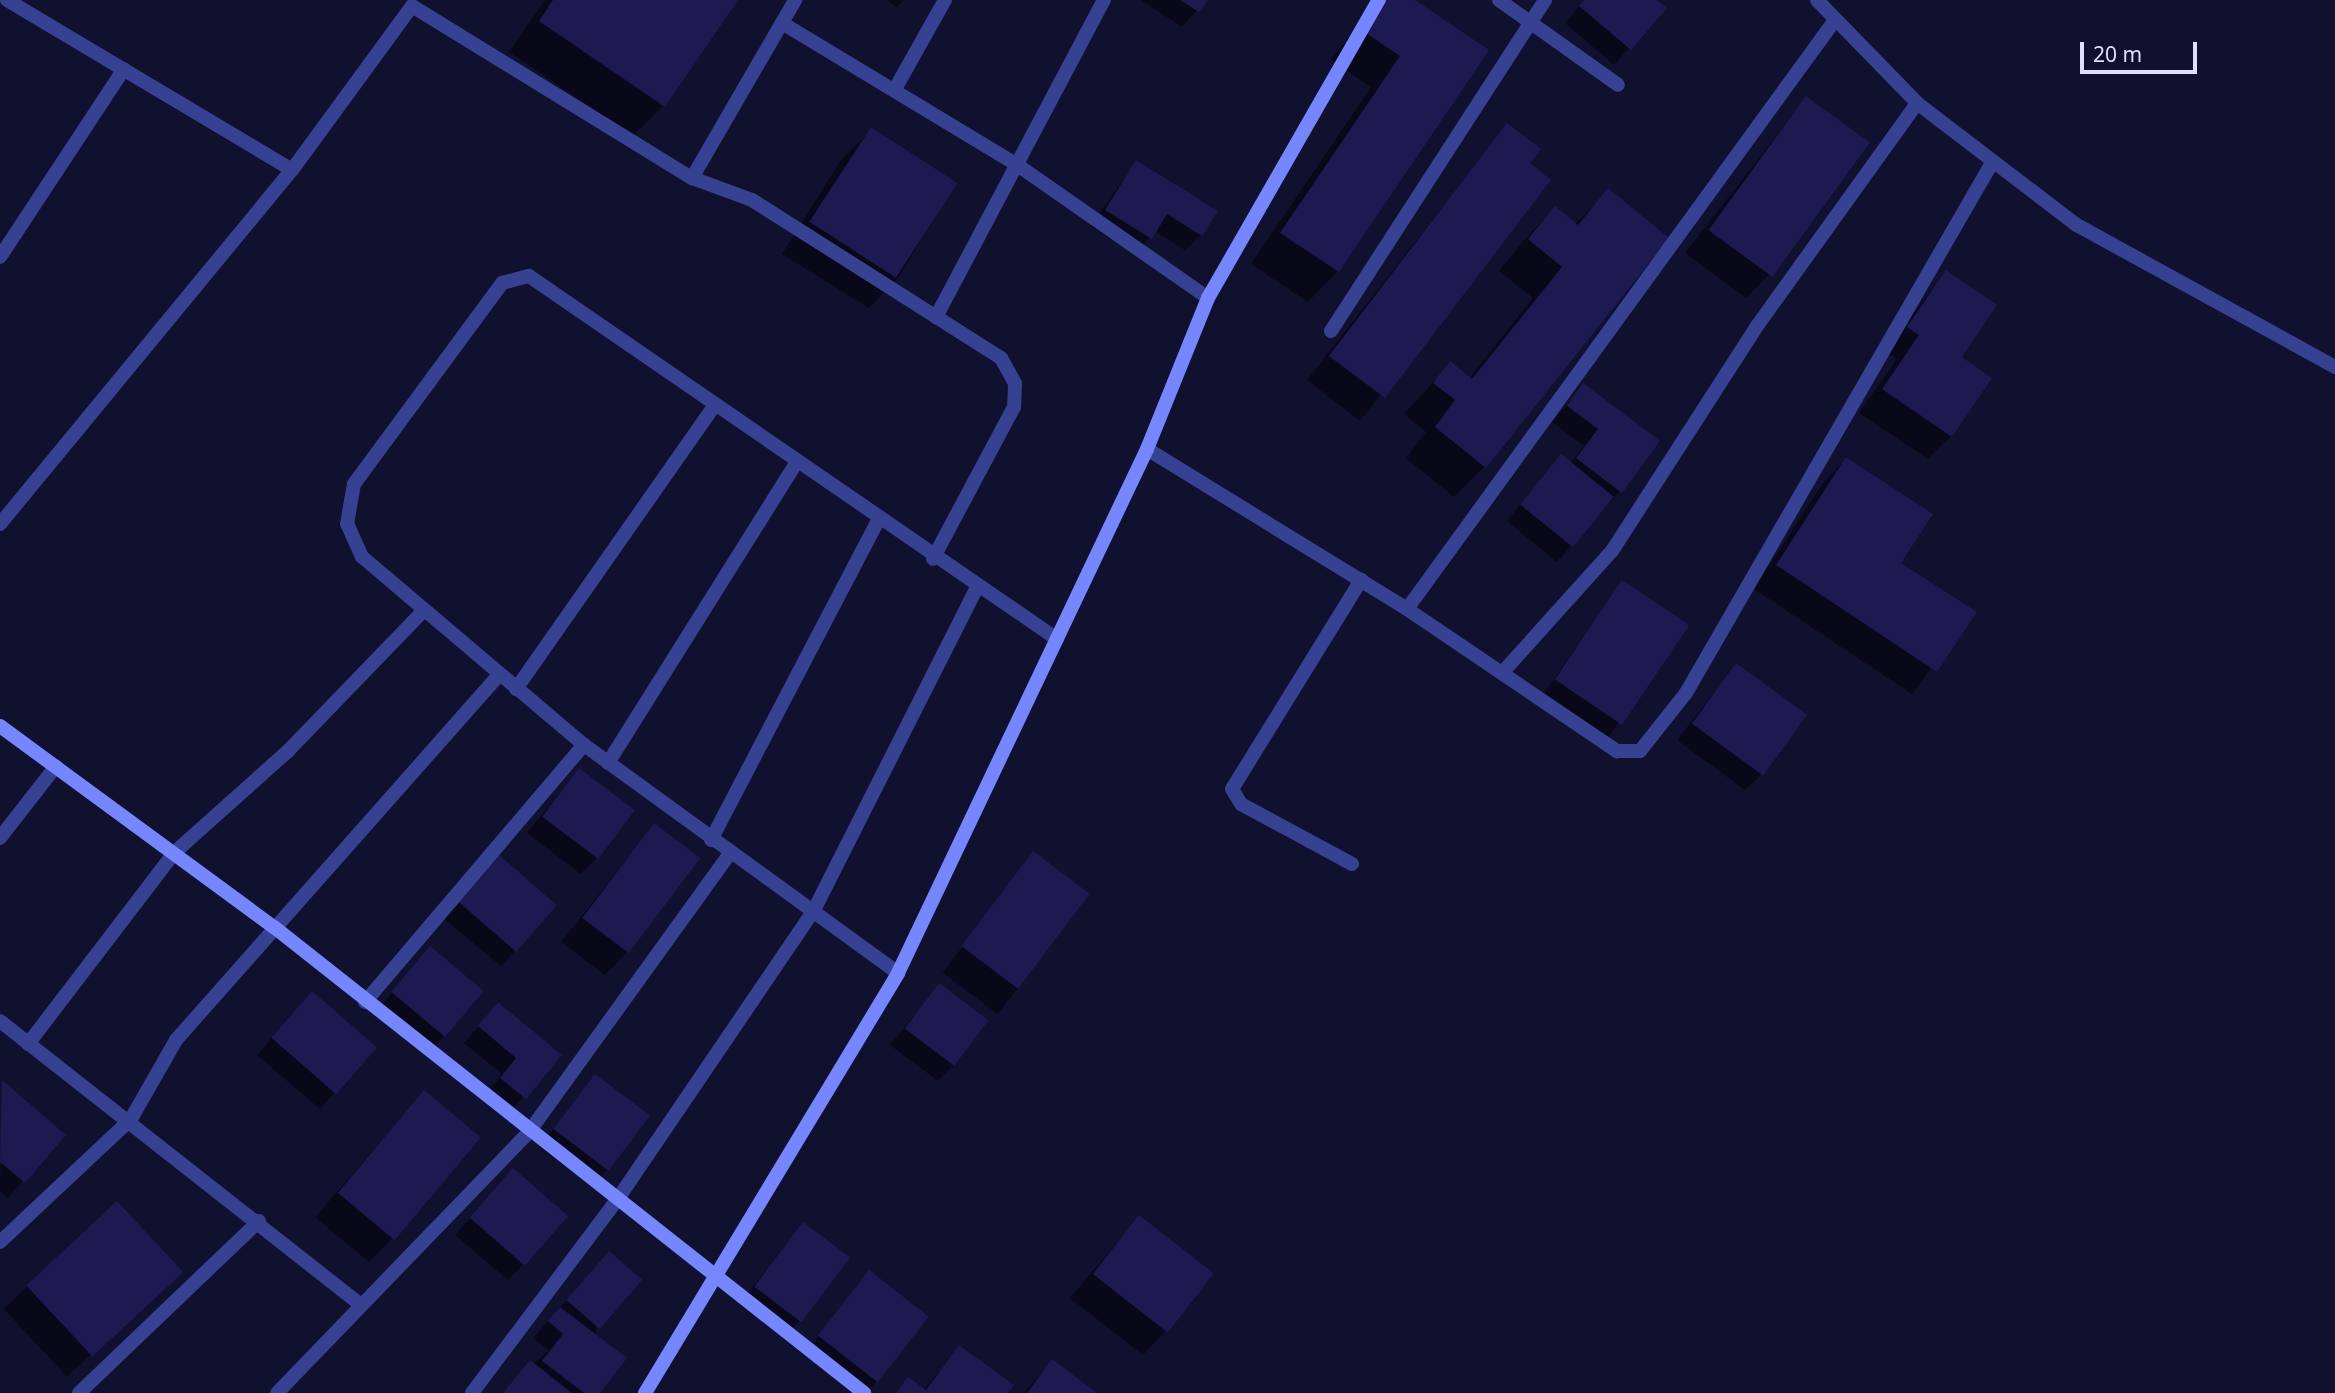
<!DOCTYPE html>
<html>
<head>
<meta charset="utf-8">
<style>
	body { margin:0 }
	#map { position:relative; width:2335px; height:1393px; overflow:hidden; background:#10102f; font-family:"Noto Sans",sans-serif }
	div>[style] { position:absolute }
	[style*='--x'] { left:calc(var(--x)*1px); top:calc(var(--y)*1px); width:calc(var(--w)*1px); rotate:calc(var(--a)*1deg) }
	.shadow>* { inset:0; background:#0007; transform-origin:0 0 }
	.building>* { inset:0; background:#1d1a52; transform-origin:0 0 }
	.lane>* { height:14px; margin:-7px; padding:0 7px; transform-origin:7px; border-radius:7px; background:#374192 }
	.street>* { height:14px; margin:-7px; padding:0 7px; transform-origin:7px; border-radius:7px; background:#374192 }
	.secondary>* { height:14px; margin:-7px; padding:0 7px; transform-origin:7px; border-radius:7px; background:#7586ff }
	span { translate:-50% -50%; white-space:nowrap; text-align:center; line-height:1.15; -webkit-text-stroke:7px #10102f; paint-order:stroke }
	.scale { position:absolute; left:2080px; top:42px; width:117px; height:32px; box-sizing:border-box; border:4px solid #dedfff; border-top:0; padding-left:9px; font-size:21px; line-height:24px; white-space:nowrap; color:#dedfff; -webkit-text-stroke:5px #10102f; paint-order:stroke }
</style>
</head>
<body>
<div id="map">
	<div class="shadow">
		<i style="clip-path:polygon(545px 0,736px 0,663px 106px,633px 136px,509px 52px)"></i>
		<i style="clip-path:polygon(887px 0,904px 0,897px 7px)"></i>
		<i style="clip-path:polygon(1141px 0,1206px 0,1182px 27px)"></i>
		<i style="clip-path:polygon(1377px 0,1412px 0,1487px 50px,1338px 271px,1308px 302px,1251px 264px,1371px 87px,1331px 60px)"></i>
		<i style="clip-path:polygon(1584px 0,1655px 0,1664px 8px,1614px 65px,1565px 23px)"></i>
		<i style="clip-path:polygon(1806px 98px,1769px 275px,1746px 298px,1685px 253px)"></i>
		<i style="clip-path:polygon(1507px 125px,1527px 164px,1549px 180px,1360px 421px,1307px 380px)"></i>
		<i style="clip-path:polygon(872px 129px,955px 184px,899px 277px,869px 308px,782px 254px,841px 160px)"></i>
		<i style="clip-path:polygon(1136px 162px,1201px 235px,1185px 250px,1155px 231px,1135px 254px,1090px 226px)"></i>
		<i style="clip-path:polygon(1608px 191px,1485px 466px,1454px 497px,1406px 458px,1426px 432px,1404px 414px,1450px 364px,1469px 379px,1533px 298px,1499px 271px,1525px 239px,1555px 208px,1575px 224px)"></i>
		<i style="clip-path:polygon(1946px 272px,1959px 358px,1951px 436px,1928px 459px,1859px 413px,1897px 359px,1884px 351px)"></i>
		<i style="clip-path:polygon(1584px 386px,1620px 491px,1557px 562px,1507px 521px,1561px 456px,1570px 463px,1584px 446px,1552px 422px)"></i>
		<i style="clip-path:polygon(1846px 459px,1899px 563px,1974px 612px,1912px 694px,1754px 589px,1823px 483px)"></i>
		<i style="left:1622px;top:582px;width:78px;height:141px;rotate:35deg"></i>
		<i style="clip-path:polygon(1736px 665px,1761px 775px,1745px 790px,1677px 740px)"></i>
		<i style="clip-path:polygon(579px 770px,596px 859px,581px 874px,527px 833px)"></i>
		<i style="clip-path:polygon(654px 825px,628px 951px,605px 975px,561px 942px)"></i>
		<i style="left:1033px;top:853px;width:69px;height:150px;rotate:37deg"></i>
		<i style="clip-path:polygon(482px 873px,516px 950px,501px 966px,443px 918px)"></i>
		<i style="left:430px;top:948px;width:67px;height:80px;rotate:40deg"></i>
		<i style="clip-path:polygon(939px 985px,954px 1065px,938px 1081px,890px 1045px)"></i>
		<i style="clip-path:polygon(498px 1004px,559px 1055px,509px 1113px,486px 1094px,502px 1074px,464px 1043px)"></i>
		<i style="clip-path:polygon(296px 1009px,374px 1047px,320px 1109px,257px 1055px)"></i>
		<i style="clip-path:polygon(595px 1076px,607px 1170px,592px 1185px,539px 1147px)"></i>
		<i style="clip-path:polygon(2px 1083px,63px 1136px,8px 1198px,0 1191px)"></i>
		<i style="clip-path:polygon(424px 1092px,392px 1239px,369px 1262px,315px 1217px)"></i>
		<i style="clip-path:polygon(513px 1170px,524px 1264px,508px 1280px,455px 1235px)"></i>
		<i style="left:117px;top:1203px;width:93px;height:155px;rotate:47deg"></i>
		<i style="clip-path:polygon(1139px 1217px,1166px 1331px,1143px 1355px,1070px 1298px)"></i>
		<i style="clip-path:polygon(803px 1225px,799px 1322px,783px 1337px,739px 1304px)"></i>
		<i style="clip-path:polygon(594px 1269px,598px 1393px,502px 1393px,549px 1350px,533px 1338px)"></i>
		<i style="left:869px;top:1272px;width:73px;height:103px;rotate:38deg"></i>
		<i style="clip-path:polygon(959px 1347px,1006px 1393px,895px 1393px,908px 1380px,923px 1391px)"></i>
		<i style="clip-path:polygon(1052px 1361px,1095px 1393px,1024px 1393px)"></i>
	</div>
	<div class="building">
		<i style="clip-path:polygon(553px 0,738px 0,665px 107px,539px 21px)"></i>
		<i style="clip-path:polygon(1180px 0,1208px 0,1199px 12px)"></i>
		<i style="clip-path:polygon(1380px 0,1415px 0,1489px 50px,1339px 272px,1280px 233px,1400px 56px,1360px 29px)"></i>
		<i style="clip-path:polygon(1584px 0,1657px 0,1667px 8px,1631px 50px,1579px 6px)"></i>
		<i style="left:1806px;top:96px;width:79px;height:166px;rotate:36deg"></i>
		<i style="clip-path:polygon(1507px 123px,1541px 149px,1530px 163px,1551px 180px,1385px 398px,1329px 356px)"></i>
		<i style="left:871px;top:127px;width:103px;height:113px;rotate:33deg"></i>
		<i style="clip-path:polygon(1136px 160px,1218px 211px,1202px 236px,1167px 214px,1152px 239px,1105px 210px)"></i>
		<i style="clip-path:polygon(1608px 188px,1669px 238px,1486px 468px,1435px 427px,1455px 400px,1433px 383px,1450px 361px,1472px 379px,1562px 267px,1528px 239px,1555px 206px,1578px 225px)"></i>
		<i style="clip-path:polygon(1946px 270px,1997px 305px,1962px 357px,1992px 378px,1952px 437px,1882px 389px,1919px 335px,1907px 327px)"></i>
		<i style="clip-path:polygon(1583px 383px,1660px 441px,1622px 493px,1576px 458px,1598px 429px,1567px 406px)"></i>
		<i style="left:1561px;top:454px;width:68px;height:65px;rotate:39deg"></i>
		<i style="clip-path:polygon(1846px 457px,1933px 514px,1901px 563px,1977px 612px,1937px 672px,1776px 565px)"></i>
		<i style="left:1622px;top:580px;width:81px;height:120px;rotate:34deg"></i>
		<i style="left:1736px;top:663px;width:88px;height:75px;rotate:36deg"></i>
		<i style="left:579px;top:768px;width:70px;height:61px;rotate:37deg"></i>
		<i style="left:654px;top:823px;width:58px;height:119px;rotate:37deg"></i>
		<i style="left:1033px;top:851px;width:71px;height:119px;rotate:37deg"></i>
		<i style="left:498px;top:854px;width:78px;height:62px;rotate:41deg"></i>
		<i style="left:430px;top:946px;width:70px;height:60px;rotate:40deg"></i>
		<i style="left:939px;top:983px;width:62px;height:57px;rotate:37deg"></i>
		<i style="left:312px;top:991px;width:86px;height:62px;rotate:41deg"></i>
		<i style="clip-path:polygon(498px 1002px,562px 1055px,526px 1099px,500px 1078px,516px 1058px,478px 1026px)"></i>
		<i style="left:595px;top:1074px;width:69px;height:69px;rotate:37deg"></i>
		<i style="clip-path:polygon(2px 1080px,66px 1135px,25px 1183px,0 1162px)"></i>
		<i style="left:424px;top:1090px;width:74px;height:134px;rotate:40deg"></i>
		<i style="left:513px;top:1168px;width:73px;height:66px;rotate:41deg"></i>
		<i style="left:117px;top:1201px;width:97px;height:124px;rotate:47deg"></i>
		<i style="left:1139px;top:1215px;width:95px;height:75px;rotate:38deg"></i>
		<i style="left:803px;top:1222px;width:59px;height:81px;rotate:37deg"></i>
		<i style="left:609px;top:1251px;width:44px;height:65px;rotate:41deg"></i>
		<i style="left:869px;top:1270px;width:76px;height:83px;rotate:38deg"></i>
		<i style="clip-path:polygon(560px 1307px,627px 1358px,600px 1393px,584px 1393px,542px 1361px,563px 1334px,548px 1321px)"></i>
		<i style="clip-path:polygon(959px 1345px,1014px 1385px,1008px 1393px,896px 1393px,908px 1377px,926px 1390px)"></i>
		<i style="clip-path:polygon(1052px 1359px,1097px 1393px,1027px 1393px)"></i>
		<i style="clip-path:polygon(530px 1360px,572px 1393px,503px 1393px)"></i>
	</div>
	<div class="lane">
		<i style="--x:1499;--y:0;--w:146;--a:35.5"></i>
		<i style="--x:782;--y:23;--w:273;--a:31.1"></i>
		<i style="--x:895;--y:89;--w:102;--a:-60.7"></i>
		<i style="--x:1352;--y:864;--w:126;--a:-151.6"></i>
		<i style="--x:1241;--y:804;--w:17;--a:-121"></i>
		<i style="--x:1232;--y:789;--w:246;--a:-58.3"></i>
	</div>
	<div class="street">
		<i style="--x:7;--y:0;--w:332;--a:30.8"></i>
		<i style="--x:1817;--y:0;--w:144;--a:45.8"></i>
		<i style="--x:1917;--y:103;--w:199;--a:37.4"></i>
		<i style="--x:2075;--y:224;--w:297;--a:28.8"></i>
		<i style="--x:1016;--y:164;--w:234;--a:34.9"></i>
		<i style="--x:692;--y:178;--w:206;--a:-59.9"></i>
		<i style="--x:0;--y:257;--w:225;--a:-56.6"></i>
		<i style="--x:936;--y:317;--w:359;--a:-62.1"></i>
		<i style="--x:1331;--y:331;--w:394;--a:-57.1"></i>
		<i style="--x:1147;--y:449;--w:305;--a:31.6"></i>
		<i style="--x:1407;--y:609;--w:254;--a:34.1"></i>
		<i style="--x:1617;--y:751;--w:23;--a:0"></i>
		<i style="--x:1640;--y:751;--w:74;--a:-51.6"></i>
		<i style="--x:1686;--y:693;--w:614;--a:-60.01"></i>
		<i style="--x:0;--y:524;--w:459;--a:-50.5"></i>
		<i style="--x:292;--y:170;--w:203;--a:-53.8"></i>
		<i style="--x:412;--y:6;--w:329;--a:31.6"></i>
		<i style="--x:692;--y:178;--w:64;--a:20.1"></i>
		<i style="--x:752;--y:200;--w:295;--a:32.4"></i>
		<i style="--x:1001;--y:358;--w:29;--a:61"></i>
		<i style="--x:1015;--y:383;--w:24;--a:92"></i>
		<i style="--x:1014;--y:407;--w:172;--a:118.1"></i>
		<i style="--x:1407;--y:609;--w:728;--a:-54"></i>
		<i style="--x:1502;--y:673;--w:164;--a:-48"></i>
		<i style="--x:1612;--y:551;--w:268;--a:-57.2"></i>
		<i style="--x:1757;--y:326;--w:274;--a:-54.3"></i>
		<i style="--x:516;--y:689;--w:347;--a:-55"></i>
		<i style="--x:608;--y:763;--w:354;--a:-57.9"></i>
		<i style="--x:0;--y:838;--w:91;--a:-52.1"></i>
		<i style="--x:711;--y:840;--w:360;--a:-62.4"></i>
		<i style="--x:898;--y:973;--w:388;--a:-144"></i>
		<i style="--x:584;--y:745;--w:291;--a:-139.7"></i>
		<i style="--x:362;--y:557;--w:36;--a:-114"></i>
		<i style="--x:347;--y:524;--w:41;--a:-80.1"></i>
		<i style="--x:354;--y:484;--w:250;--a:-53.6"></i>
		<i style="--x:502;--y:283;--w:28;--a:-15"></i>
		<i style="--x:529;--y:276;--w:641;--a:34.51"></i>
		<i style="--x:365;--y:1002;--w:338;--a:-49.6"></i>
		<i style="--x:0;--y:1021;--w:457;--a:38.2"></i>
		<i style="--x:28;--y:1044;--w:242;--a:-52.6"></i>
		<i style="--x:175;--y:852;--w:152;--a:-41.8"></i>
		<i style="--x:288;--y:751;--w:196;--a:-46"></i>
		<i style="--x:0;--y:1242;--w:180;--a:-43.2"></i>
		<i style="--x:131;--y:1119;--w:91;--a:-60.3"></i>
		<i style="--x:176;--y:1040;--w:487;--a:-48.5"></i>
		<i style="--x:79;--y:1393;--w:249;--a:-43.7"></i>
		<i style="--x:277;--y:1393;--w:363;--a:-46"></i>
		<i style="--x:529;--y:1132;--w:344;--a:-54.2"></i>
		<i style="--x:472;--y:1393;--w:241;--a:-53.1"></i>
		<i style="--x:617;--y:1200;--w:348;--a:-55.8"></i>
		<i style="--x:813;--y:912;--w:363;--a:-63.2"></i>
	</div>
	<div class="secondary">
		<i style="--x:0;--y:726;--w:340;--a:36.3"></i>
		<i style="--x:274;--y:927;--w:752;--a:38.3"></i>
		<i style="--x:645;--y:1393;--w:490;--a:-58.9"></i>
		<i style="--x:898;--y:973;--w:580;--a:-64.58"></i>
		<i style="--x:1147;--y:449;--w:163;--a:-68"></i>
		<i style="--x:1208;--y:298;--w:344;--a:-60.2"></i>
	</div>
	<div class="scale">20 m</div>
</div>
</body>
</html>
